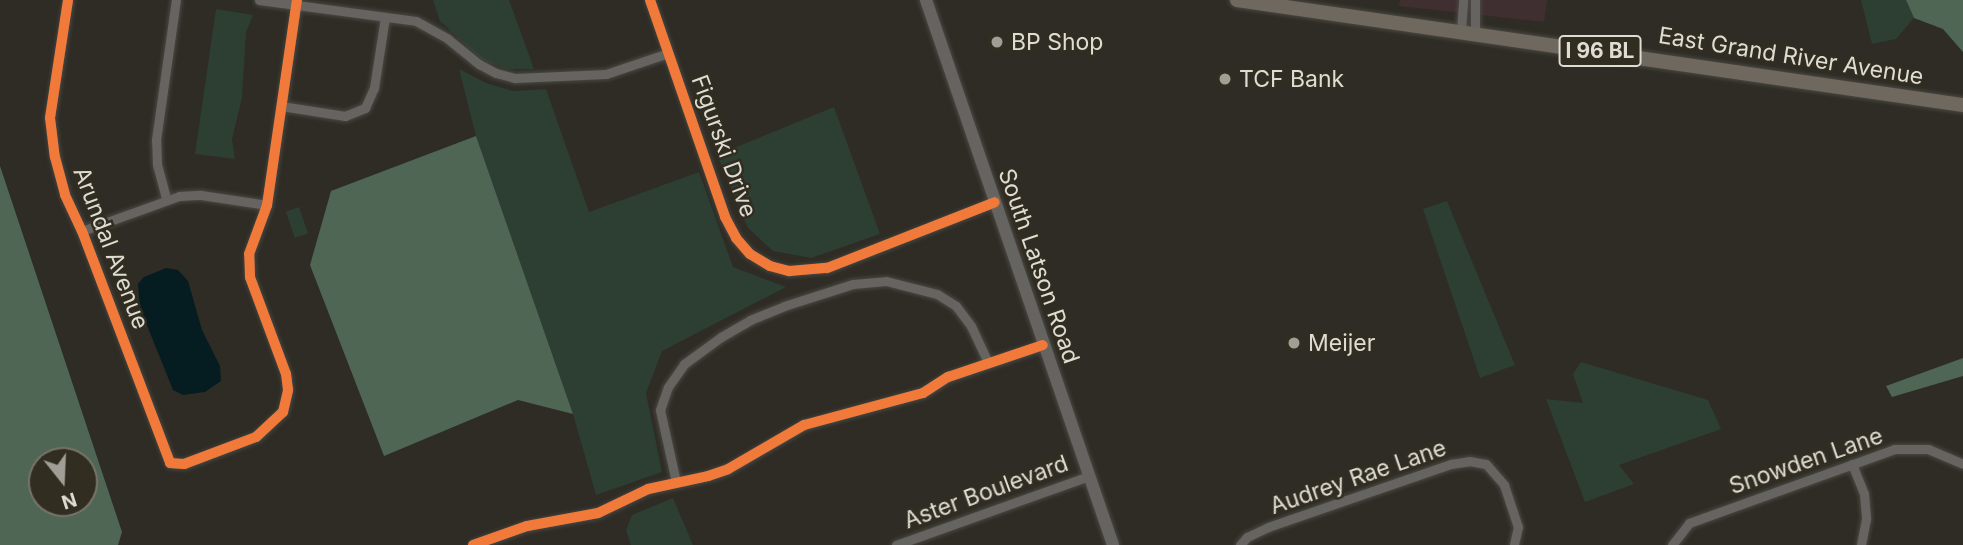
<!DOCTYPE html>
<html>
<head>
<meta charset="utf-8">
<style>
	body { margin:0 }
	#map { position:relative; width:1963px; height:545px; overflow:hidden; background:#2e2c25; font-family:Inter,sans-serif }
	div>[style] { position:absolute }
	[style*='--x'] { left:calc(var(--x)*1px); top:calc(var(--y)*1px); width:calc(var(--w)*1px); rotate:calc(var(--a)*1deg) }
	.education>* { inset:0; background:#402f30 }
	.green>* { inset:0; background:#2d3e32; transform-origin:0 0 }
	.forest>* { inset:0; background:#4f6655 }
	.water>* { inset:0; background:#051c20 }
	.roads { filter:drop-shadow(0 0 2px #4a4842) drop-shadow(0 0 2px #4a4842) }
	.minor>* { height:9px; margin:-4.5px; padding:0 4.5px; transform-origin:4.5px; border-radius:4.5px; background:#666460 }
	.secondary>* { height:12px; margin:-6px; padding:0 6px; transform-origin:6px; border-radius:6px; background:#666460 }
	.primary>* { height:14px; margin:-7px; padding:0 7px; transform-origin:7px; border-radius:7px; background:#6f685e }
	.cycleway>* { height:10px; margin:-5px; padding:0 5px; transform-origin:5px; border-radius:5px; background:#f17a3a }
	.dots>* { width:19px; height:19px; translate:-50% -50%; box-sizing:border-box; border:4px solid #322d21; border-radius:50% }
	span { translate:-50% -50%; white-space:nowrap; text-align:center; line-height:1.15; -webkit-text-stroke:5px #322d21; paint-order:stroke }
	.shield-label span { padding:2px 5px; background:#322d21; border:2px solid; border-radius:5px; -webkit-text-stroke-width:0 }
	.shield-label { font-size:21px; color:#dfdcd4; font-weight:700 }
	.poi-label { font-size:23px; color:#dfdcd4 }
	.left { translate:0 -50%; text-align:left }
	.street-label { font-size:23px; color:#dfdcd4 }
	.north { position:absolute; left:28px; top:447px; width:70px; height:70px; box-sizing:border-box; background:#322d21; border:2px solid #777369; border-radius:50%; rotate:162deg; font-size:19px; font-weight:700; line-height:28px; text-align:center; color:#dfdcd4 }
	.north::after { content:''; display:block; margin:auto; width:24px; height:32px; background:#a19e97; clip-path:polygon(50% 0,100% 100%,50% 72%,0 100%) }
</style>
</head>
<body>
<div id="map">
	<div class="education">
		<i style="clip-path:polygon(1400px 0,1547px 0,1544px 22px,1399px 6px)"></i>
	</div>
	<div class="green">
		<i style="clip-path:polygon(433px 0,509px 0,534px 69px,507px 69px,482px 60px,440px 21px)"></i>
		<i style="clip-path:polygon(1861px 0,1906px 0,1914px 18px,1896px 39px,1872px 44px)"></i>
		<i style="clip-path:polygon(216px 9px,253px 15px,246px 32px,242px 98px,232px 139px,235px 159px,195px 154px)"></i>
		<i style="clip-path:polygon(459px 69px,486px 83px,513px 91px,546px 89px,589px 212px,699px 172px,733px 267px,786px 287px,662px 351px,646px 393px,662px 472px,596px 495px,573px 414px,476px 136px)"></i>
		<i style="clip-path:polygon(834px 107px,880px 234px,811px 258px,773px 251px,748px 228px,717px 155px)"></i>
		<i style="clip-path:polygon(1447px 201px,1515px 365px,1480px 378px,1423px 209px)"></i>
		<i style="left:299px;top:207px;width:28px;height:14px;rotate:71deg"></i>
		<i style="clip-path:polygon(1581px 362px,1708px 400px,1721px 429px,1619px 465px,1634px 484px,1585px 502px,1546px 399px,1583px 403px,1573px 374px)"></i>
		<i style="clip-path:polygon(673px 498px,693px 545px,631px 545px,626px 530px,632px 515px)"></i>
	</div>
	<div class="forest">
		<i style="clip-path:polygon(1906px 0,1963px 0,1963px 52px,1943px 29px,1914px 18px)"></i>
		<i style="clip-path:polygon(476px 136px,573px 414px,518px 400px,384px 456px,310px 265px,331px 191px)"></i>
		<i style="clip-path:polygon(evenodd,0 166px,122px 532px,118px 545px,0 545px,0 166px,42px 461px,84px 461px,84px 503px,42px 503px,42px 461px)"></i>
		<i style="clip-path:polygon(1963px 358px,1963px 376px,1892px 397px,1886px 386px)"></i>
	</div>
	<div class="water">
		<i style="clip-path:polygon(166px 268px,178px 270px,188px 281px,202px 330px,220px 366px,221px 381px,205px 392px,183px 395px,173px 390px,140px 308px,138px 284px,144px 277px)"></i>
	</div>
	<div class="roads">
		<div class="minor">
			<i style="--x:68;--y:0;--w:119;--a:98.7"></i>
			<i style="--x:50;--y:118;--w:39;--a:83"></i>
			<i style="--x:55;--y:157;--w:39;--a:75"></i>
			<i style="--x:65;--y:195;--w:40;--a:65"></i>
			<i style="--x:82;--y:231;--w:248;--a:69.2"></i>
			<i style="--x:170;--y:463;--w:14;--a:4"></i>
			<i style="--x:184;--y:464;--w:77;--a:-20.6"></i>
			<i style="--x:256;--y:437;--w:37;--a:-43"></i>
			<i style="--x:283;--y:412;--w:23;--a:-77"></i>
			<i style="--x:288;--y:390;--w:16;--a:-97"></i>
			<i style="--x:286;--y:374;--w:103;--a:-110.4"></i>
			<i style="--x:250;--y:277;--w:23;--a:-92"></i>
			<i style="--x:249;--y:254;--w:52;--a:-69.8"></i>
			<i style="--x:267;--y:205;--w:207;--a:-81.7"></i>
			<i style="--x:259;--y:0;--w:158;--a:7.6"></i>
			<i style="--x:416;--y:21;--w:37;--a:29"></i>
			<i style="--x:448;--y:39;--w:40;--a:39"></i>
			<i style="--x:479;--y:64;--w:19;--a:28"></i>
			<i style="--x:496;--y:73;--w:20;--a:15"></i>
			<i style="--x:515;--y:78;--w:91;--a:-2.5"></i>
			<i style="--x:606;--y:74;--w:65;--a:-18.7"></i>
			<i style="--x:650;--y:0;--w:230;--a:70.9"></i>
			<i style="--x:725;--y:217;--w:24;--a:62"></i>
			<i style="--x:736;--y:238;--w:21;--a:49"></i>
			<i style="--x:750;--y:254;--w:23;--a:31"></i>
			<i style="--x:770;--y:266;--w:20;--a:15"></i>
			<i style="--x:789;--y:271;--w:38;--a:-5"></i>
			<i style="--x:827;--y:268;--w:180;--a:-21.4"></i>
			<i style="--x:1461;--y:31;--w:31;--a:-86"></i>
			<i style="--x:1475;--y:33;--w:33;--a:-90"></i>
			<i style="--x:281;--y:106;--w:65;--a:8.9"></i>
			<i style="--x:345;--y:116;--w:22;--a:-22"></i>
			<i style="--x:365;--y:108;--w:22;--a:-66"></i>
			<i style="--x:374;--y:88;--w:72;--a:-81.2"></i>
			<i style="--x:166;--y:198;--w:35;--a:-105"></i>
			<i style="--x:157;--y:164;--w:24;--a:-92"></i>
			<i style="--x:156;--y:140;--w:141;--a:-81.9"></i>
			<i style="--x:82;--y:231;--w:103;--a:-19.8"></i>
			<i style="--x:179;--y:196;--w:22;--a:-3"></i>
			<i style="--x:201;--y:195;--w:67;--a:8.6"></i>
			<i style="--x:1852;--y:464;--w:32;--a:68"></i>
			<i style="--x:1864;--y:494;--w:25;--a:85"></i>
			<i style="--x:1866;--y:519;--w:26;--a:101"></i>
			<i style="--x:676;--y:482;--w:74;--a:-102.5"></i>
			<i style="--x:660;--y:410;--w:24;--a:-71"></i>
			<i style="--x:668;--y:387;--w:28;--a:-55"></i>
			<i style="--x:684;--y:364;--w:46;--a:-36.1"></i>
			<i style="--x:721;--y:337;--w:34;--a:-30"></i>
			<i style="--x:750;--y:320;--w:37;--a:-22"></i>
			<i style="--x:784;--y:306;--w:72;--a:-17.7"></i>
			<i style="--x:853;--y:284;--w:33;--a:-5"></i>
			<i style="--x:886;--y:281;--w:53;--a:14.3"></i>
			<i style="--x:937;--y:294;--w:22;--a:32"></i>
			<i style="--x:956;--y:306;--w:25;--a:53"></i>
			<i style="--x:971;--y:326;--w:38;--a:65"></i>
			<i style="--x:473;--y:545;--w:57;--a:-19.4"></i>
			<i style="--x:527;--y:526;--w:72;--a:-10.4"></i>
			<i style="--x:598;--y:513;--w:55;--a:-25.6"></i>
			<i style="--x:648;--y:489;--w:61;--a:-12.2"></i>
			<i style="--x:708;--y:476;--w:21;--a:-19"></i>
			<i style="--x:728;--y:469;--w:88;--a:-30.1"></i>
			<i style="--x:804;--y:425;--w:123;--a:-15.1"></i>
			<i style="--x:923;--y:393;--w:30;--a:-33"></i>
			<i style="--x:948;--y:377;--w:100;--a:-18.6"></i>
			<i style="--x:896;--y:545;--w:205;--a:-19.7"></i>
			<i style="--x:1240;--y:545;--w:11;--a:-49"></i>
			<i style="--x:1247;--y:537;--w:23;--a:-25"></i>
			<i style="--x:1268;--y:527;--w:194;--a:-19"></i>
			<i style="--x:1451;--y:464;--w:18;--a:-9"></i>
			<i style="--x:1469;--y:461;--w:17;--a:10"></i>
			<i style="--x:1486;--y:464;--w:28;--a:49"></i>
			<i style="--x:1504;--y:485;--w:44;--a:71.6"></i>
			<i style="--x:1518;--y:527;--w:18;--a:103"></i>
			<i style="--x:1672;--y:545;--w:28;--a:-52"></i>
			<i style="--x:1689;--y:523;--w:218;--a:-19.8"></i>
			<i style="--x:1894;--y:449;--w:34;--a:0"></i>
			<i style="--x:1928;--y:449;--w:38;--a:23"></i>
		</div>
		<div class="secondary">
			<i style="--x:926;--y:0;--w:576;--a:71.06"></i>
		</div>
		<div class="primary">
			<i style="--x:1237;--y:0;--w:734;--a:8.23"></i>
		</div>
	</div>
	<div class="cycleway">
		<i style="--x:68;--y:0;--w:119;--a:98.7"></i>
		<i style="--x:50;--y:118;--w:39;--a:83"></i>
		<i style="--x:55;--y:157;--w:39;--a:75"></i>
		<i style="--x:65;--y:195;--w:40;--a:65"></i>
		<i style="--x:82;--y:231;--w:248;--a:69.2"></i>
		<i style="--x:170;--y:463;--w:14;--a:4"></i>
		<i style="--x:184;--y:464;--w:77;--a:-20.6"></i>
		<i style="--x:256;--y:437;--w:37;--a:-43"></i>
		<i style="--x:283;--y:412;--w:23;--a:-77"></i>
		<i style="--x:288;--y:390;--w:16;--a:-97"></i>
		<i style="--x:286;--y:374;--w:103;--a:-110.4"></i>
		<i style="--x:250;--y:277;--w:23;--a:-92"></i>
		<i style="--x:249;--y:254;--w:52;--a:-69.8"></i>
		<i style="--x:267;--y:205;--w:207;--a:-81.7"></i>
		<i style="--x:650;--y:0;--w:230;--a:70.9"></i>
		<i style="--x:725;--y:217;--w:24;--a:62"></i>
		<i style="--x:736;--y:238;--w:21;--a:49"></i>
		<i style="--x:750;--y:254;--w:23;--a:31"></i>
		<i style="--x:770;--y:266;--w:20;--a:15"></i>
		<i style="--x:789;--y:271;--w:38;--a:-5"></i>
		<i style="--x:827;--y:268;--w:180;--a:-21.4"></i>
		<i style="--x:473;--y:545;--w:57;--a:-19.4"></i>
		<i style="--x:527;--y:526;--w:72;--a:-10.4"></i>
		<i style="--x:598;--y:513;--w:55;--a:-25.6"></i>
		<i style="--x:648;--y:489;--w:61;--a:-12.2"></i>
		<i style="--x:708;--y:476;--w:21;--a:-19"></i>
		<i style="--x:728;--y:469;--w:88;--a:-30.1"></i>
		<i style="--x:804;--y:425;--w:123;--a:-15.1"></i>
		<i style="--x:923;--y:393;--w:30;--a:-33"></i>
		<i style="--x:948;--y:377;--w:100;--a:-18.6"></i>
	</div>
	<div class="dots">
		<i style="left:997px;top:42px;background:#a19e97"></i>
		<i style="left:1225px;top:79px;background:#a19e97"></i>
		<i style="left:1294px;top:343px;background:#a19e97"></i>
	</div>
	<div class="shield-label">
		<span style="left:1600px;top:51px">I 96 BL</span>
	</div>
	<div class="poi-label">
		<span class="left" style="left:1011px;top:42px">BP Shop</span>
		<span class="left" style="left:1239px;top:79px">TCF Bank</span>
		<span class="left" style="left:1308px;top:343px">Meijer</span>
	</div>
	<div class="street-label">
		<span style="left:1791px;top:56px;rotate:9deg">East Grand River Avenue</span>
		<span style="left:724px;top:146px;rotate:70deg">Figurski Drive</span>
		<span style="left:111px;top:248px;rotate:69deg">Arundal Avenue</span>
		<span style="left:1039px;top:266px;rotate:71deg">South Latson Road</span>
		<span style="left:1806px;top:461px;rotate:-19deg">Snowden Lane</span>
		<span style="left:1358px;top:477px;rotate:-19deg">Audrey Rae Lane</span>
		<span style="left:986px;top:492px;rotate:-20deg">Aster Boulevard</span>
	</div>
	<div class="north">N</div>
</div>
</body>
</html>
